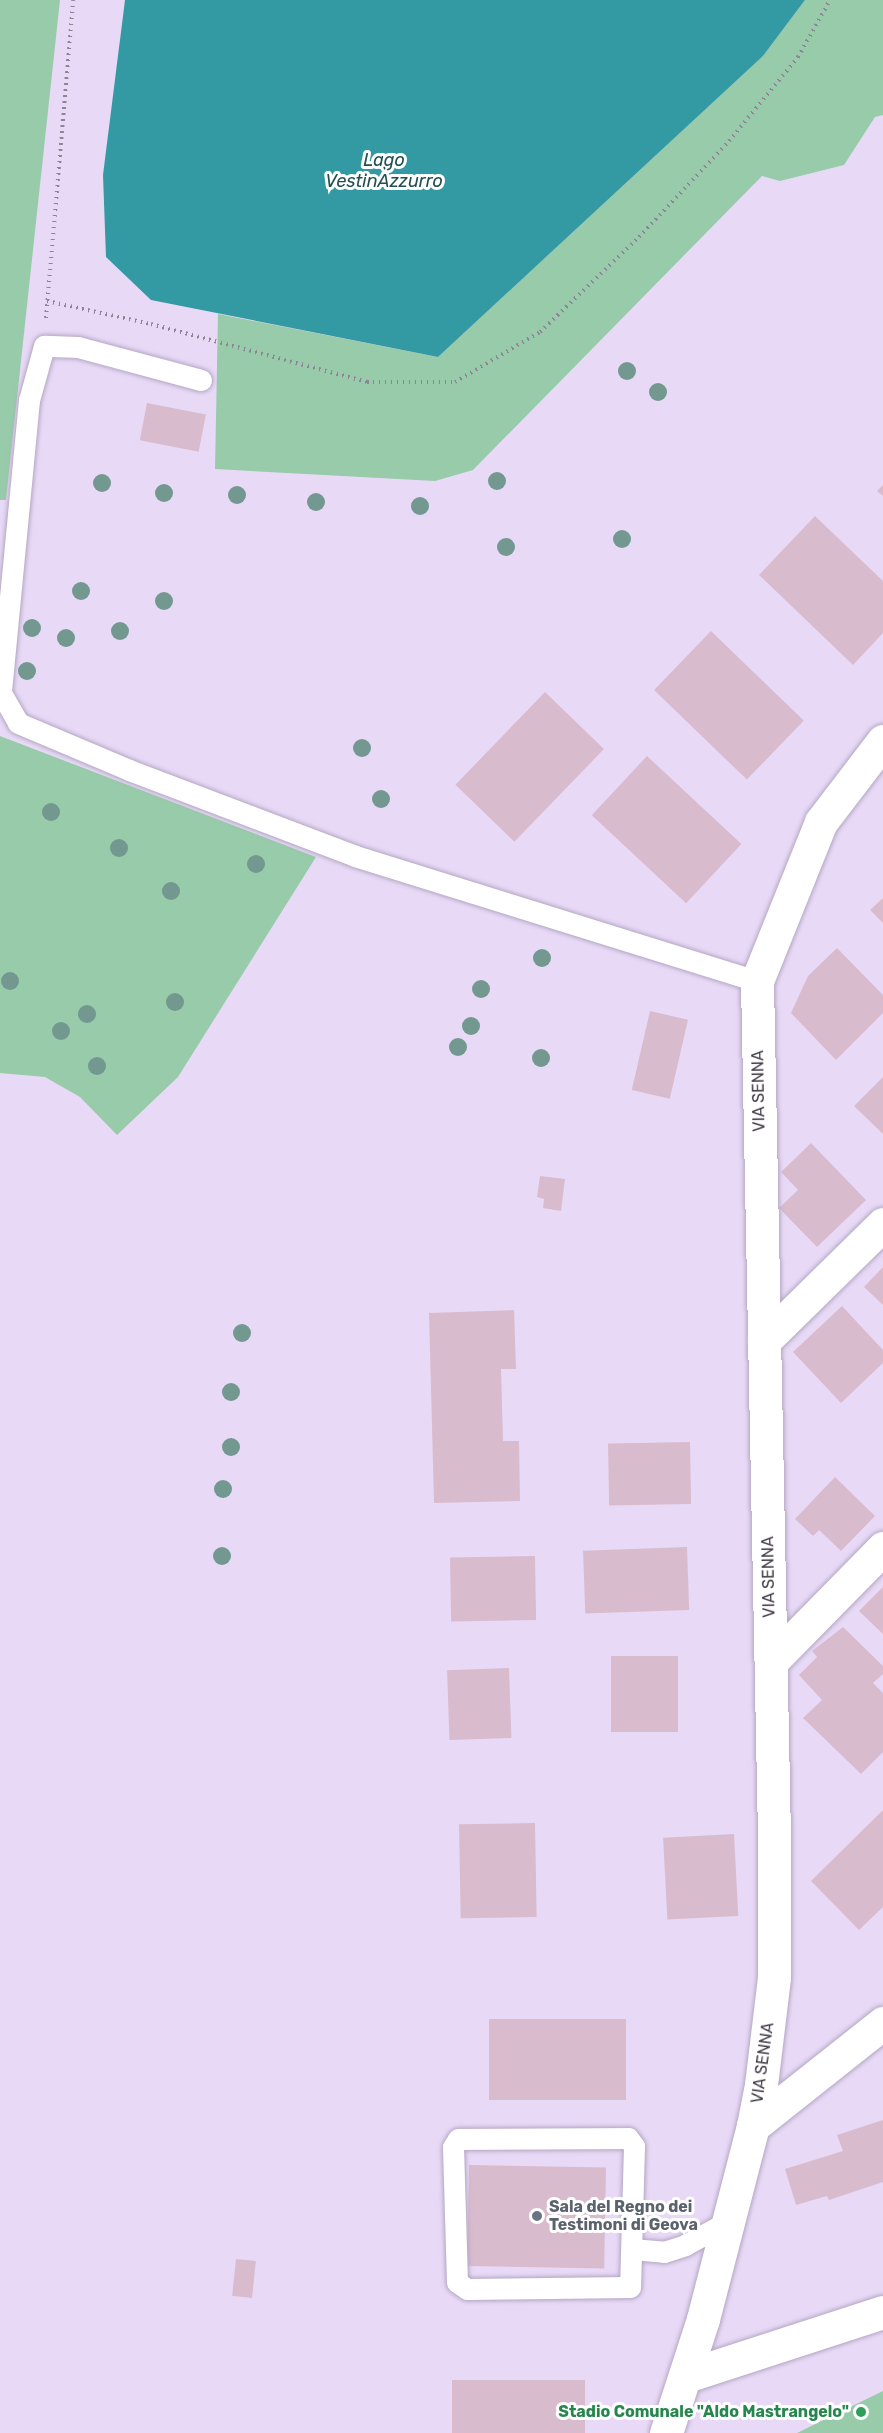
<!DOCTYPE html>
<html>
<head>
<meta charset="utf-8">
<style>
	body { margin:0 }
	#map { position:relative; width:883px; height:2433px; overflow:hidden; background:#e8daf7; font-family:Rubik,sans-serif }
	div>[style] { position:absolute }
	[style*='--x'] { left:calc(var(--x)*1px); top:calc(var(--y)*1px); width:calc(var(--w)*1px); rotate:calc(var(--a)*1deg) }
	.green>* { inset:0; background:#97cba9 }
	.water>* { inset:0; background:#3399a2 }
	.building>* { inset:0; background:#d9bbce; transform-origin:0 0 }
	.path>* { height:4px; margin-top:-2px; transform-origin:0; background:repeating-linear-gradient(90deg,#8e8498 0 1.5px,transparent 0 6px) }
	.roads { filter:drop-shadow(0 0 2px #b4a7c3) drop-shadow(0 0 2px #b4a7c3) }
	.service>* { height:21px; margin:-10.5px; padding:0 10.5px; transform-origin:10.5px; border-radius:10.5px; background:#fff }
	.minor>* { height:33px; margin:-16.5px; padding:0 16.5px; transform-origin:16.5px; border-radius:16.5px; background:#fff }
	.trees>* { width:18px; height:18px; margin:-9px; border-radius:50%; background:#739890 }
	.dots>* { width:16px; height:16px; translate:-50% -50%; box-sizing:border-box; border:3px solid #fff; border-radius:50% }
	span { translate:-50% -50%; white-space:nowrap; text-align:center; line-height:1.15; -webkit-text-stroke:6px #fff; paint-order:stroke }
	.street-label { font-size:16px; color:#403a46 }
	.worship-label { font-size:16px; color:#5b616d; font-weight:700 }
	.left { translate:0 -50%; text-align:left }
	.leisure-label { font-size:16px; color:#27864d; font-weight:700 }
	.right { translate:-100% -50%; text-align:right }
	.water-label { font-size:18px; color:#234f53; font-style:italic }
</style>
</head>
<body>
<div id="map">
	<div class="green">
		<i style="clip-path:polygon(0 0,60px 0,6px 500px,0 500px)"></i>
		<i style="clip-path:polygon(805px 0,883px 0,883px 115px,875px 117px,844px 165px,780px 181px,762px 176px,473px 470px,435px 481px,215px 469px,218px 314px,438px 357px,763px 56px)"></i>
		<i style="clip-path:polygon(0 736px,316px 857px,178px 1077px,117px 1135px,80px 1097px,45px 1077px,0 1073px)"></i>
		<i style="clip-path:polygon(883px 2391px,883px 2433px,797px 2433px,881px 2392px)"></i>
	</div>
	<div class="water">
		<i style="clip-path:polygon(125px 0,805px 0,763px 56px,438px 357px,151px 300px,106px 257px,103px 175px)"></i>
	</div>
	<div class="building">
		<i style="left:147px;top:403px;width:60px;height:38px;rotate:11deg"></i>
		<i style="clip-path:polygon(883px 485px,883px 496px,877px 491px)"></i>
		<i style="clip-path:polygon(815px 516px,883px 581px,883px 633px,853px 665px,759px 575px)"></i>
		<i style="left:711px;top:631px;width:129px;height:82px;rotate:44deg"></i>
		<i style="left:545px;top:692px;width:82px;height:129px;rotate:44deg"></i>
		<i style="left:647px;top:756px;width:129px;height:81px;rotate:43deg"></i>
		<i style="clip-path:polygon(883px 898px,883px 923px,870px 910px)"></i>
		<i style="clip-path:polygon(837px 948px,883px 995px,883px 1013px,836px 1060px,791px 1013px,808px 976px)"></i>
		<i style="left:650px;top:1011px;width:39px;height:81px;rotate:13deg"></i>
		<i style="clip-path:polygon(883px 1077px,883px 1134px,854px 1106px)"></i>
		<i style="clip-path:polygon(811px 1143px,866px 1200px,817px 1247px,779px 1208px,798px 1190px,781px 1172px)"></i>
		<i style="clip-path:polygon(540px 1176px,565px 1179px,561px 1211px,543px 1208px,544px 1199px,537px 1197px)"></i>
		<i style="clip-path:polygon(883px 1267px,883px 1305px,864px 1287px)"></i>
		<i style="clip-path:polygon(842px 1306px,883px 1350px,883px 1363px,841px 1403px,793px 1352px)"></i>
		<i style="clip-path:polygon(514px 1310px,516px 1369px,501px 1369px,503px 1441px,519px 1441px,520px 1501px,434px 1503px,429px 1313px)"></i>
		<i style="left:690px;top:1442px;width:62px;height:82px;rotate:89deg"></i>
		<i style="clip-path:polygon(835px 1477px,875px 1516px,841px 1551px,819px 1530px,813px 1536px,795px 1519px)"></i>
		<i style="left:687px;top:1547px;width:63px;height:104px;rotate:88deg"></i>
		<i style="left:535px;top:1556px;width:64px;height:85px;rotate:89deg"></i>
		<i style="clip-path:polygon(883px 1587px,883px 1634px,859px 1611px)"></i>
		<i style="clip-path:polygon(843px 1627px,883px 1666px,883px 1674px,873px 1683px,883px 1693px,883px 1752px,861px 1774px,803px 1718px,822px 1700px,799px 1675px,817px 1657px,812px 1651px)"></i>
		<i style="left:611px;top:1656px;width:67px;height:76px"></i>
		<i style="left:509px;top:1668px;width:70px;height:62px;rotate:88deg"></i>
		<i style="clip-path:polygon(883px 1810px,883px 1907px,859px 1930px,811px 1881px)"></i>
		<i style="left:535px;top:1823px;width:94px;height:76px;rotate:89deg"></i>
		<i style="left:734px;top:1834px;width:82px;height:71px;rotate:87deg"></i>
		<i style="left:489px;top:2019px;width:137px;height:81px"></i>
		<i style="clip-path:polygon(883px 2120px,883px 2182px,829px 2200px,827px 2196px,796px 2205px,785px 2169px,843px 2151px,837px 2135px)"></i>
		<i style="left:469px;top:2165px;width:137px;height:101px;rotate:1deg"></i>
		<i style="left:236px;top:2259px;width:20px;height:37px;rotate:6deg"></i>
		<i style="left:585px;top:2380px;width:53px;height:133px;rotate:90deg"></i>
	</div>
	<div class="path">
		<i style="--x:47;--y:301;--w:107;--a:12.5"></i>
		<i style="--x:151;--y:324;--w:224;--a:15"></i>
		<i style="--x:367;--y:382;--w:88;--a:0"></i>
		<i style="--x:455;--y:382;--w:99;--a:-30.5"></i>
		<i style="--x:540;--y:332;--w:137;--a:-43.8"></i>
		<i style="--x:639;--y:237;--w:132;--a:-46.8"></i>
		<i style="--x:729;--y:141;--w:109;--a:-50.6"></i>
		<i style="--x:798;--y:57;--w:65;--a:-60.7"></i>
		<i style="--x:46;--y:318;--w:319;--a:-85.1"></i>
	</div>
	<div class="roads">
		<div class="service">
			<i style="--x:201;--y:380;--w:127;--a:-165"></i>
			<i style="--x:78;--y:347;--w:34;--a:-178"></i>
			<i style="--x:44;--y:346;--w:56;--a:105.5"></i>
			<i style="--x:29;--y:400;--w:294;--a:95.5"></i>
			<i style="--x:1;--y:693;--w:34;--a:60"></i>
			<i style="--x:18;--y:723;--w:121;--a:22.9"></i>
			<i style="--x:129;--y:770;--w:242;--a:20.8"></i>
			<i style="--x:355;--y:856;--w:421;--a:17.3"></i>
			<i style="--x:628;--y:2138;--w:10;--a:53"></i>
			<i style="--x:634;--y:2146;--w:141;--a:91.6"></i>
			<i style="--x:630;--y:2287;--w:163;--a:179.3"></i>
			<i style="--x:467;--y:2289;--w:12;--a:-145"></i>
			<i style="--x:457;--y:2282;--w:135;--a:-91.7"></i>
			<i style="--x:453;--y:2147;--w:9;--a:-58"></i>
			<i style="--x:458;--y:2139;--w:170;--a:-0.3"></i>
			<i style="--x:632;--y:2249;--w:32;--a:5"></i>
			<i style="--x:664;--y:2252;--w:22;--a:-18"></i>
			<i style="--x:685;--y:2245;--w:50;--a:-28.6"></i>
		</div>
		<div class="minor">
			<i style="--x:764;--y:1341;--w:167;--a:-44.5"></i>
			<i style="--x:771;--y:1662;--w:160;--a:-45.5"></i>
			<i style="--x:753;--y:2126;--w:166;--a:-38.4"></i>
			<i style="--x:686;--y:2376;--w:207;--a:-18"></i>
			<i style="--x:666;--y:2433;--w:120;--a:-72"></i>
			<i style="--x:703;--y:2319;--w:199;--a:-75.5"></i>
			<i style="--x:753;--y:2126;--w:42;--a:-79"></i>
			<i style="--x:761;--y:2085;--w:109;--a:-83.1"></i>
			<i style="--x:774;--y:1977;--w:141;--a:-90"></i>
			<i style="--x:774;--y:1836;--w:855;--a:-91.14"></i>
			<i style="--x:757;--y:981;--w:171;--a:-68.1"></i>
			<i style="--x:821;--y:822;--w:102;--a:-52.6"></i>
		</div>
	</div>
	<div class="trees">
		<i style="left:627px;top:371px"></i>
		<i style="left:658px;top:392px"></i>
		<i style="left:497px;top:481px"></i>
		<i style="left:102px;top:483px"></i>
		<i style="left:164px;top:493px"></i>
		<i style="left:237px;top:495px"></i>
		<i style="left:316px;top:502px"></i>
		<i style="left:420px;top:506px"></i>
		<i style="left:622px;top:539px"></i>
		<i style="left:506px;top:547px"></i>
		<i style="left:81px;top:591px"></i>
		<i style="left:164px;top:601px"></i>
		<i style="left:32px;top:628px"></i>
		<i style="left:120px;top:631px"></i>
		<i style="left:66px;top:638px"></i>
		<i style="left:27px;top:671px"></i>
		<i style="left:362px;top:748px"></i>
		<i style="left:381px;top:799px"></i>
		<i style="left:51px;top:812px"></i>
		<i style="left:119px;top:848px"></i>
		<i style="left:256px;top:864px"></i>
		<i style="left:171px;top:891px"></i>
		<i style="left:542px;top:958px"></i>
		<i style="left:10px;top:981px"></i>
		<i style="left:481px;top:989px"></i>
		<i style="left:175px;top:1002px"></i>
		<i style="left:87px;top:1014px"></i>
		<i style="left:471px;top:1026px"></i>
		<i style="left:61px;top:1031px"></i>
		<i style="left:458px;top:1047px"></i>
		<i style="left:541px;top:1058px"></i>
		<i style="left:97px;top:1066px"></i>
		<i style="left:242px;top:1333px"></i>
		<i style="left:231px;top:1392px"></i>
		<i style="left:231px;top:1447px"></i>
		<i style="left:223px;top:1489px"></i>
		<i style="left:222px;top:1556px"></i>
	</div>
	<div class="dots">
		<i style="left:537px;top:2216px;background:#6b7280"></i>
		<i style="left:861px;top:2412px;background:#2e9e5b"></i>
	</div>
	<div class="street-label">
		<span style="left:759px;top:1091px;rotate:-91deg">VIA SENNA</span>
		<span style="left:769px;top:1577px;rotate:-91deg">VIA SENNA</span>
		<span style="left:763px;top:2063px;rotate:-82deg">VIA SENNA</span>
	</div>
	<div class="worship-label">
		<span class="left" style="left:549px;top:2216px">Sala del Regno dei<br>Testimoni di Geova</span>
	</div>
	<div class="leisure-label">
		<span class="right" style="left:849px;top:2412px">Stadio Comunale "Aldo Mastrangelo"</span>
	</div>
	<div class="water-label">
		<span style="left:384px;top:171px">Lago<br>VestinAzzurro</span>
	</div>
</div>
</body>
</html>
